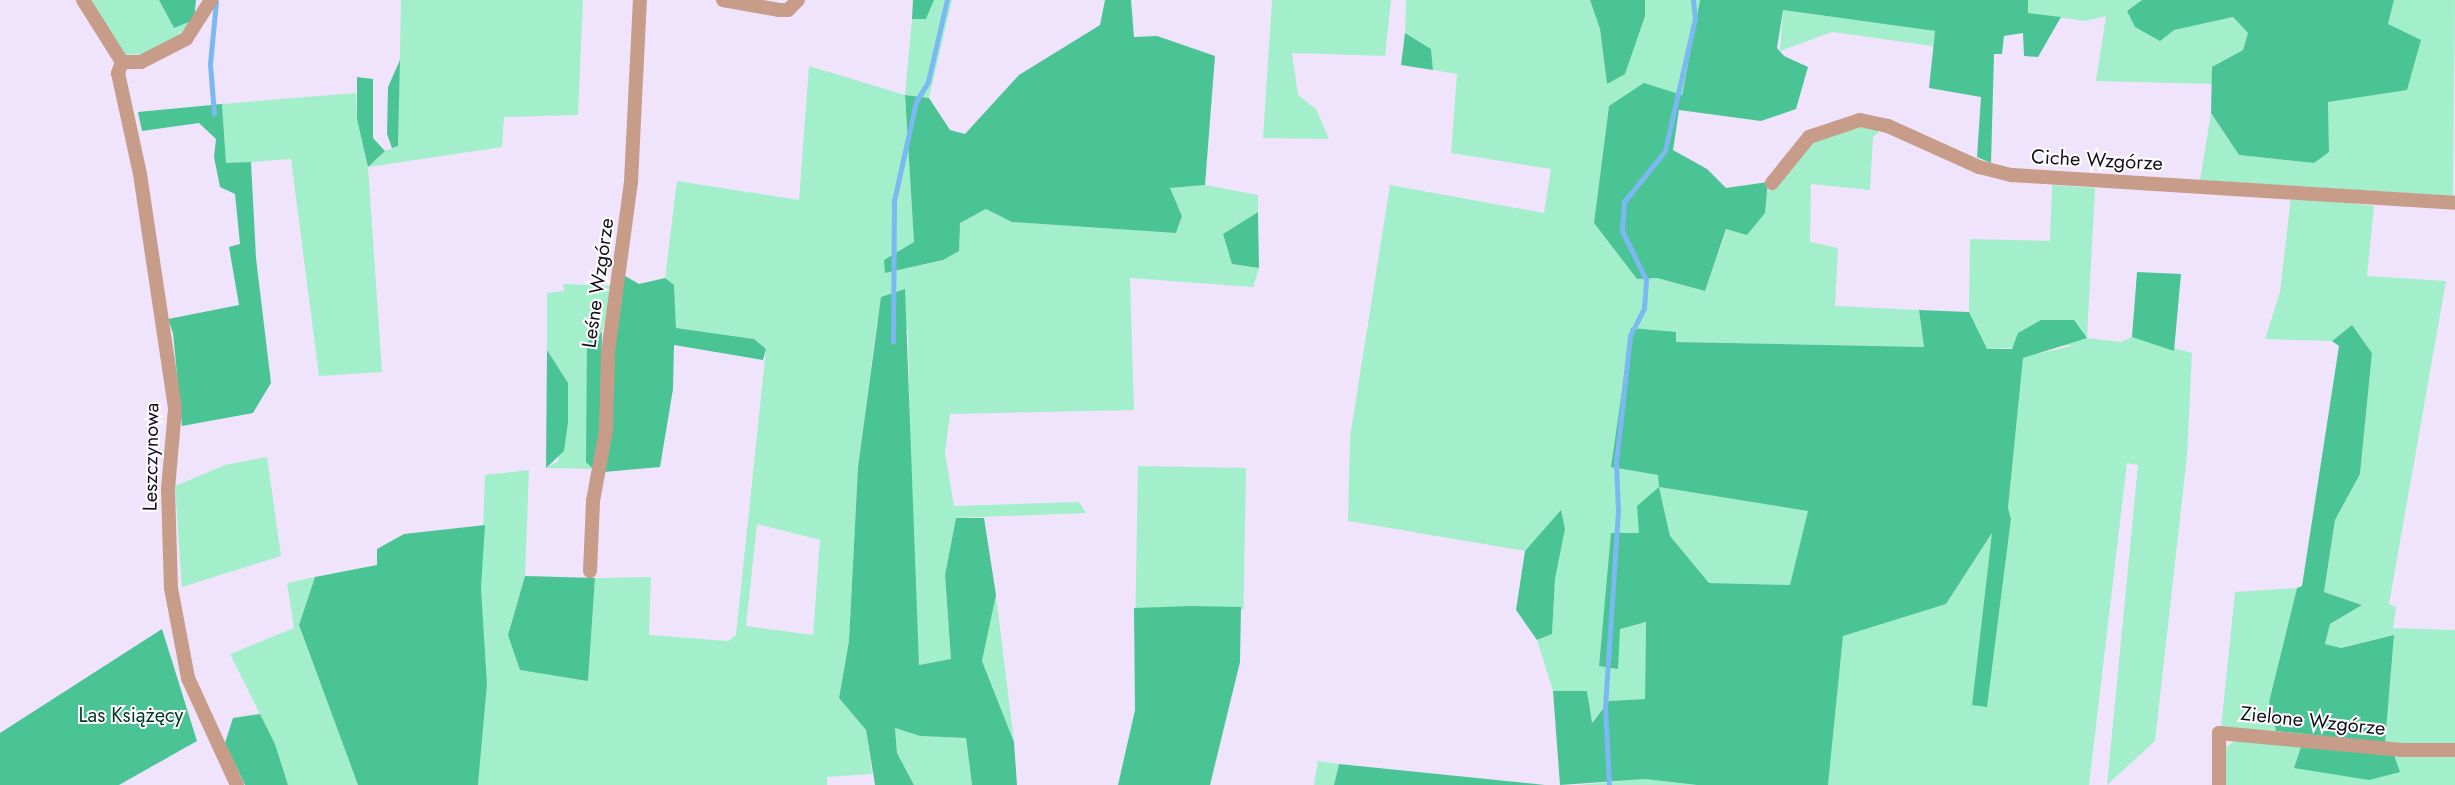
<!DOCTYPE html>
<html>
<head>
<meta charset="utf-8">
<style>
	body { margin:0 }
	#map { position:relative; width:2455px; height:785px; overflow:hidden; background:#f0e4fd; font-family:Jost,sans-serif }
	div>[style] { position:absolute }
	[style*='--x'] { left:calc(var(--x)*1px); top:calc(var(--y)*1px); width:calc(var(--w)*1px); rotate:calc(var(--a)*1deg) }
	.green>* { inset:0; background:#a3efcc; transform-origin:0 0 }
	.forest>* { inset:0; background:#4ac495 }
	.stream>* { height:4.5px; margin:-2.25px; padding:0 2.25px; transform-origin:2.25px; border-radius:2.25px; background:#7cb8f1 }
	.minor>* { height:14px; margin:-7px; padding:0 7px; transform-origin:7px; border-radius:7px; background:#c79c89 }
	span { translate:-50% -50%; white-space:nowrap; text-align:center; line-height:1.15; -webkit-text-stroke:4px #fff; paint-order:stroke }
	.street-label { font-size:20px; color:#15101b }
	.park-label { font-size:20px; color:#013926 }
</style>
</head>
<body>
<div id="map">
	<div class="green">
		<i style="clip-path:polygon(91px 0,159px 0,174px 28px,194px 20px,169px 44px,147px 54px,122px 55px)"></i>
		<i style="clip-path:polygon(401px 0,583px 0,578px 115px,504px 117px,502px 147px,368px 167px,382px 372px,319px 376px,291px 159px,226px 164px,222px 104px,356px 93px,357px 119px,368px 167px,385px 151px,398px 146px)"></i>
		<i style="clip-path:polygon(evenodd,934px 0,952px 0,929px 98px,905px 95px,914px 242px,885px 260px,885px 273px,943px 260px,960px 223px,986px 209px,1012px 222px,1176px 233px,1182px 216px,1170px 188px,1205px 185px,1258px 195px,1258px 212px,1223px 234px,1232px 264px,1259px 268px,1253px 287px,1130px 278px,1134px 410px,950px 414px,945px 453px,954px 506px,1079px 502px,1086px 513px,956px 518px,945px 575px,951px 659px,919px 665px,913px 598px,908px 330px,877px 322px,858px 467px,849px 641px,839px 698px,866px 730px,872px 774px,827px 777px,827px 785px,478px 785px,487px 684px,481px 588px,485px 475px,529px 470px,525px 576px,508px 635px,588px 681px,595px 578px,651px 577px,649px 635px,728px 641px,736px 635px,766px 349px,754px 339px,676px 328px,674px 285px,665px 278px,677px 181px,799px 200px,809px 66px,905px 95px,912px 19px,926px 19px,934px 0,757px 524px,820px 540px,813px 635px,746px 626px,757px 524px)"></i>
		<i style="clip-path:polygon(1272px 0,1391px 0,1385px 56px,1292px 53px,1298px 95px,1316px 109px,1329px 139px,1263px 138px)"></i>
		<i style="clip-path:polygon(1406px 0,1590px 0,1600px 29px,1607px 84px,1645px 16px,1645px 0,1700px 0,1682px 95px,1609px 106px,1594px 223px,1637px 279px,1657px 278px,1705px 291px,1727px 228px,1765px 213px,1767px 192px,1785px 178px,1806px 145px,1864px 123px,1879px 132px,1873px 137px,1870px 190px,1811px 184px,1810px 242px,1838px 248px,1835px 306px,1919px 310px,1924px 347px,1676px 342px,1676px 332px,1611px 467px,1658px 475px,1659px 487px,1809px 511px,1790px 585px,1709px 583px,1670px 536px,1659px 487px,1602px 631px,1599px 666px,1620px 629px,1646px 622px,1645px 699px,1609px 701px,1591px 723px,1587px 691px,1553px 691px,1537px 640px,1552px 634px,1555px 579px,1565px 529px,1561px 511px,1525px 551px,1348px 521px,1350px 437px,1390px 185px,1544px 213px,1551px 169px,1451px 153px,1457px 74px,1433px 70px,1431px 49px,1405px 33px)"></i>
		<i style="clip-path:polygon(2028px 0,2142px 0,2127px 11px,2174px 30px,2233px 17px,2248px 33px,2243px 50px,2213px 67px,2212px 84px,2096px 81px,2106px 16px,2085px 21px,2028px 13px)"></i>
		<i style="clip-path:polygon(2394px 0,2455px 0,2453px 196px,2200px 180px,2211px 113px,2239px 155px,2314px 163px,2329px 151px,2328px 102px,2388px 24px)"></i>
		<i style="clip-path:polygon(1783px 10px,1935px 31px,1933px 46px,1832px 32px,1780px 51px)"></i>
		<i style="clip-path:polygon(2052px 185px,2095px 188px,2087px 338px,2121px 342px,2132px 337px,2192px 353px,2187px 456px,2155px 741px,2107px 785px,2138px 465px,2127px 463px,2089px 785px,1828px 785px,1843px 635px,1946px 604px,1993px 532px,1972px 705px,1987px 706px,2011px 519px,2008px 508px,2023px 357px,2076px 345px,1986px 349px,1969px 312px,1970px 239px,2050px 241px)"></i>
		<i style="clip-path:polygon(2291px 197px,2374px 206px,2367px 276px,2446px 281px,2389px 604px,2396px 607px,2393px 628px,2455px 630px,2455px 744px,2385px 743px,2394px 635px,2340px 648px,2325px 644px,2330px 624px,2362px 605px,2324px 592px,2335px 520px,2360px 474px,2372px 353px,2352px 325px,2332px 341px,2265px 339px,2280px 292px)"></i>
		<i style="clip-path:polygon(563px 284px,614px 286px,602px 332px,587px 342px,587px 462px,593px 469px,546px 468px,558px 461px,568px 383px,547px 350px,547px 293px,564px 291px)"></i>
		<i style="clip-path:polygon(267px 457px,281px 556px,182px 587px,175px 486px,225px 465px)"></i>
		<i style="left:1138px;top:466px;width:108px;height:142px;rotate:1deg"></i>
		<i style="clip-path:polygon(315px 577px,299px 625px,358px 785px,288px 785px,275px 744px,230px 654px,294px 628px,287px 583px)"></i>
		<i style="clip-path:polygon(2297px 588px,2269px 702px,2276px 731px,2221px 728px,2235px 592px)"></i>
		<i style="clip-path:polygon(996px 595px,1014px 742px,982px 661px)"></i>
		<i style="clip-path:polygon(895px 728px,920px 736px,966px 738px,972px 785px,914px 785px,897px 753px)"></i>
		<i style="clip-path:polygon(2235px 741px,2301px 747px,2294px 768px,2394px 755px,2455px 756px,2455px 785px,2225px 785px,2225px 748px)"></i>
		<i style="clip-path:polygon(1318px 761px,1339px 764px,1334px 785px,1314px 785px)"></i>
		<i style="clip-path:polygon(1645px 779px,1697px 785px,1577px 785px)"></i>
	</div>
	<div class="forest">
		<i style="clip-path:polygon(159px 0,196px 0,194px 20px,174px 28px)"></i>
		<i style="clip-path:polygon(913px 0,934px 0,926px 19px,912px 19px)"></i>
		<i style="clip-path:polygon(1105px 0,1131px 0,1134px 37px,1157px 36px,1215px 56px,1205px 185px,1170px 188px,1182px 216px,1176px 233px,1012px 222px,986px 209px,960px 223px,959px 251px,943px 260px,885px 273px,884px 260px,914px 242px,905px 95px,929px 98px,950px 130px,965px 134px,1019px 75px,1100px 25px)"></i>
		<i style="clip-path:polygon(1590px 0,1645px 0,1645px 16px,1625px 74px,1607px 84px,1600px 29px)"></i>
		<i style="clip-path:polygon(1700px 0,2028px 0,2028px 13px,2061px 17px,2038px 57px,2024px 56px,2023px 33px,2004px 36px,2002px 54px,1994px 54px,1991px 163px,1977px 157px,1981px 97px,1929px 88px,1935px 31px,1783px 10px,1777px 48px,1784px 56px,1808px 67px,1796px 109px,1761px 121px,1679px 110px,1673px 150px,1707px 169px,1726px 188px,1768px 182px,1765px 213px,1747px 235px,1726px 229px,1705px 291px,1657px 278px,1637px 279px,1594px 223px,1609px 106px,1644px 83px,1682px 95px)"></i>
		<i style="clip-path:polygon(2142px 0,2394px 0,2388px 24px,2421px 40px,2407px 90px,2328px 102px,2329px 152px,2314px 163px,2239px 155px,2211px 113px,2212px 67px,2243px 50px,2248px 33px,2233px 17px,2174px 30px,2160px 41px,2135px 27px,2127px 11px)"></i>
		<i style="clip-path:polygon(1405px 33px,1431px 49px,1433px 70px,1401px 65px)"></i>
		<i style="clip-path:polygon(400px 60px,398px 146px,392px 148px,387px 134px,388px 87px)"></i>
		<i style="clip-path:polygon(357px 77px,373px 79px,373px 138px,385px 151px,368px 167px,357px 119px)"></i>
		<i style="clip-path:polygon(222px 104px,226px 163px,251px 162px,256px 258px,271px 383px,253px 413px,182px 426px,173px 333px,168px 319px,239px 305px,229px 247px,240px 244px,235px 194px,220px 187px,214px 157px,216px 139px,199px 123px,142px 131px,138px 112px)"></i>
		<i style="clip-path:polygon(1258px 212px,1259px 268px,1232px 264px,1223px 234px)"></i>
		<i style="clip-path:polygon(2137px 272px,2181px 274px,2174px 351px,2132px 337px)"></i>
		<i style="clip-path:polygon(625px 276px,639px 284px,665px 278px,674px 285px,676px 328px,754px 339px,766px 349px,763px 360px,674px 345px,673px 389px,660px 467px,604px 472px,615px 327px)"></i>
		<i style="clip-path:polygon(905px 289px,919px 665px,951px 659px,945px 575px,956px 518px,984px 518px,996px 595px,982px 661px,1014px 742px,1017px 785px,972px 785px,966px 738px,920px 736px,895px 728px,897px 753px,914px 785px,875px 785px,866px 730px,839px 698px,849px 641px,858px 467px,881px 297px)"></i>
		<i style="clip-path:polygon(evenodd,1919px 310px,1969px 312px,1987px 349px,2012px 349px,2018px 333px,2041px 320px,2074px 320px,2087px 338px,2023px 358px,2008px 508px,2011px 519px,1987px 707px,1972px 705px,1992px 533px,1946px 604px,1843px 636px,1828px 785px,1697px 785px,1645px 779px,1560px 785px,1553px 691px,1587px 691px,1592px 723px,1609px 701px,1645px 699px,1646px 622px,1620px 629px,1618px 669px,1599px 666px,1611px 533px,1639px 533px,1637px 506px,1659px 487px,1658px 475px,1611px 467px,1631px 328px,1676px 332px,1676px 342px,1924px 347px,1919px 310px,1659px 487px,1808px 511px,1790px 585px,1709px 583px,1670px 536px,1659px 487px)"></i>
		<i style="clip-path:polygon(2352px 325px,2372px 353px,2360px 474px,2335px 520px,2324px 592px,2362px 605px,2330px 624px,2325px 644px,2341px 648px,2394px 635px,2385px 743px,2276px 731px,2269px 702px,2297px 588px,2302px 586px,2339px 346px,2332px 341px)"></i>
		<i style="clip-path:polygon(602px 332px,599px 449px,593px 469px,586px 462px,587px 342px)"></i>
		<i style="clip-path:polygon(547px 350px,568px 383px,568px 422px,564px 451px,546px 468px)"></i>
		<i style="clip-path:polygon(1561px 510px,1565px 529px,1555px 579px,1552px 634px,1537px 640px,1516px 610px,1525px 551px)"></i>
		<i style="clip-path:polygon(485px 525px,481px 588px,487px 684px,478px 785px,358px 785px,299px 625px,315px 577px,377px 565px,377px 549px,404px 534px)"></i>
		<i style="clip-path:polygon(525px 576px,595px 578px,588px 681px,520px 670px,508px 635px)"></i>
		<i style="clip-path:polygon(1191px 606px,1241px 607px,1240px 662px,1210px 785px,1118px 785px,1135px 710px,1134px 608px)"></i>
		<i style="clip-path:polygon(162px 629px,197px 741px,119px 785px,0 785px,0 733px)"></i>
		<i style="clip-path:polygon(260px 714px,275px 744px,288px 785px,245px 785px,225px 743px,233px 718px)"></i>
		<i style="clip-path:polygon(2301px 747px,2394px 755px,2400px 772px,2369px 780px,2294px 768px)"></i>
		<i style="clip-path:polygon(1339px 764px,1545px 785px,1334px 785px)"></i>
	</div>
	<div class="stream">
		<i style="--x:214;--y:114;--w:50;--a:-94.6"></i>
		<i style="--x:210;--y:64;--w:62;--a:-84.5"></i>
		<i style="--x:893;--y:342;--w:141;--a:-89.6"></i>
		<i style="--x:894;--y:201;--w:101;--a:-77.5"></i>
		<i style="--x:916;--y:102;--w:23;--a:-59"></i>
		<i style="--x:928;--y:82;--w:84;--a:-77"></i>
		<i style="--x:1609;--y:785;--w:78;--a:-92.9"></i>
		<i style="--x:1605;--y:707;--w:196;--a:-86.2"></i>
		<i style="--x:1618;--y:511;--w:48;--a:-92.4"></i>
		<i style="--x:1616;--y:463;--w:128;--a:-83.7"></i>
		<i style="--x:1630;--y:336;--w:30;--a:-63"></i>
		<i style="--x:1644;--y:309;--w:29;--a:-86"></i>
		<i style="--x:1646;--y:280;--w:55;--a:-116.1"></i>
		<i style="--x:1622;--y:231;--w:29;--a:-86"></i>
		<i style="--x:1624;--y:202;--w:65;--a:-51.2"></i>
		<i style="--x:1665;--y:151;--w:135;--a:-77.2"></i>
		<i style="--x:1695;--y:19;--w:19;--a:-96"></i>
	</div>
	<div class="minor">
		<i style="--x:83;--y:0;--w:73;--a:57.8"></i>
		<i style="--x:122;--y:62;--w:19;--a:0"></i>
		<i style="--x:141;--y:62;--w:51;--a:-27.1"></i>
		<i style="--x:186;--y:39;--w:46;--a:-57.3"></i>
		<i style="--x:723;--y:0;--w:57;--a:10.1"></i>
		<i style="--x:779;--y:10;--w:9;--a:0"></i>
		<i style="--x:788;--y:10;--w:14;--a:-45"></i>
		<i style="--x:122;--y:62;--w:12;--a:110"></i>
		<i style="--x:118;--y:73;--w:103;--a:77.7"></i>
		<i style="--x:140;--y:174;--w:238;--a:81.5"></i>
		<i style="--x:175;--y:409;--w:80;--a:95"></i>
		<i style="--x:168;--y:489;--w:99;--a:88.3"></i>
		<i style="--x:171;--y:588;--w:92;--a:79.3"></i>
		<i style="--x:188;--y:678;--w:118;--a:65.4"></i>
		<i style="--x:1772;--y:183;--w:59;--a:-51.2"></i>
		<i style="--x:1809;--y:137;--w:54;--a:-18.4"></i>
		<i style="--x:1860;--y:120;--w:29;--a:12"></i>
		<i style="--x:1888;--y:126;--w:100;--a:24.3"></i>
		<i style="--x:1979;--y:167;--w:34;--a:14"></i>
		<i style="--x:2012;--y:175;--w:444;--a:3.6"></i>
		<i style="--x:590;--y:571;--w:70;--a:-87.5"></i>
		<i style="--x:593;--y:501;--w:72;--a:-79.6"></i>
		<i style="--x:606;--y:430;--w:78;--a:-88.5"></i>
		<i style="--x:608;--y:352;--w:172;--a:-82.3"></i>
		<i style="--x:631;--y:182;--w:182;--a:-87.2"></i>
		<i style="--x:2219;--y:785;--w:52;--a:-90"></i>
		<i style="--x:2219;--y:733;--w:184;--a:5.3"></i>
		<i style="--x:2402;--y:750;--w:53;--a:0"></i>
	</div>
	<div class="street-label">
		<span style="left:2097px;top:160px;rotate:3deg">Ciche Wzgórze</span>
		<span style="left:598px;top:283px;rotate:-82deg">Leśne Wzgórze</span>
		<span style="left:151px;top:457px;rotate:-89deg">Leszczynowa</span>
		<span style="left:2313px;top:721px;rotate:6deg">Zielone Wzgórze</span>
	</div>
	<div class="park-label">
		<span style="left:131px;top:715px">Las Książęcy</span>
	</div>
</div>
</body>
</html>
